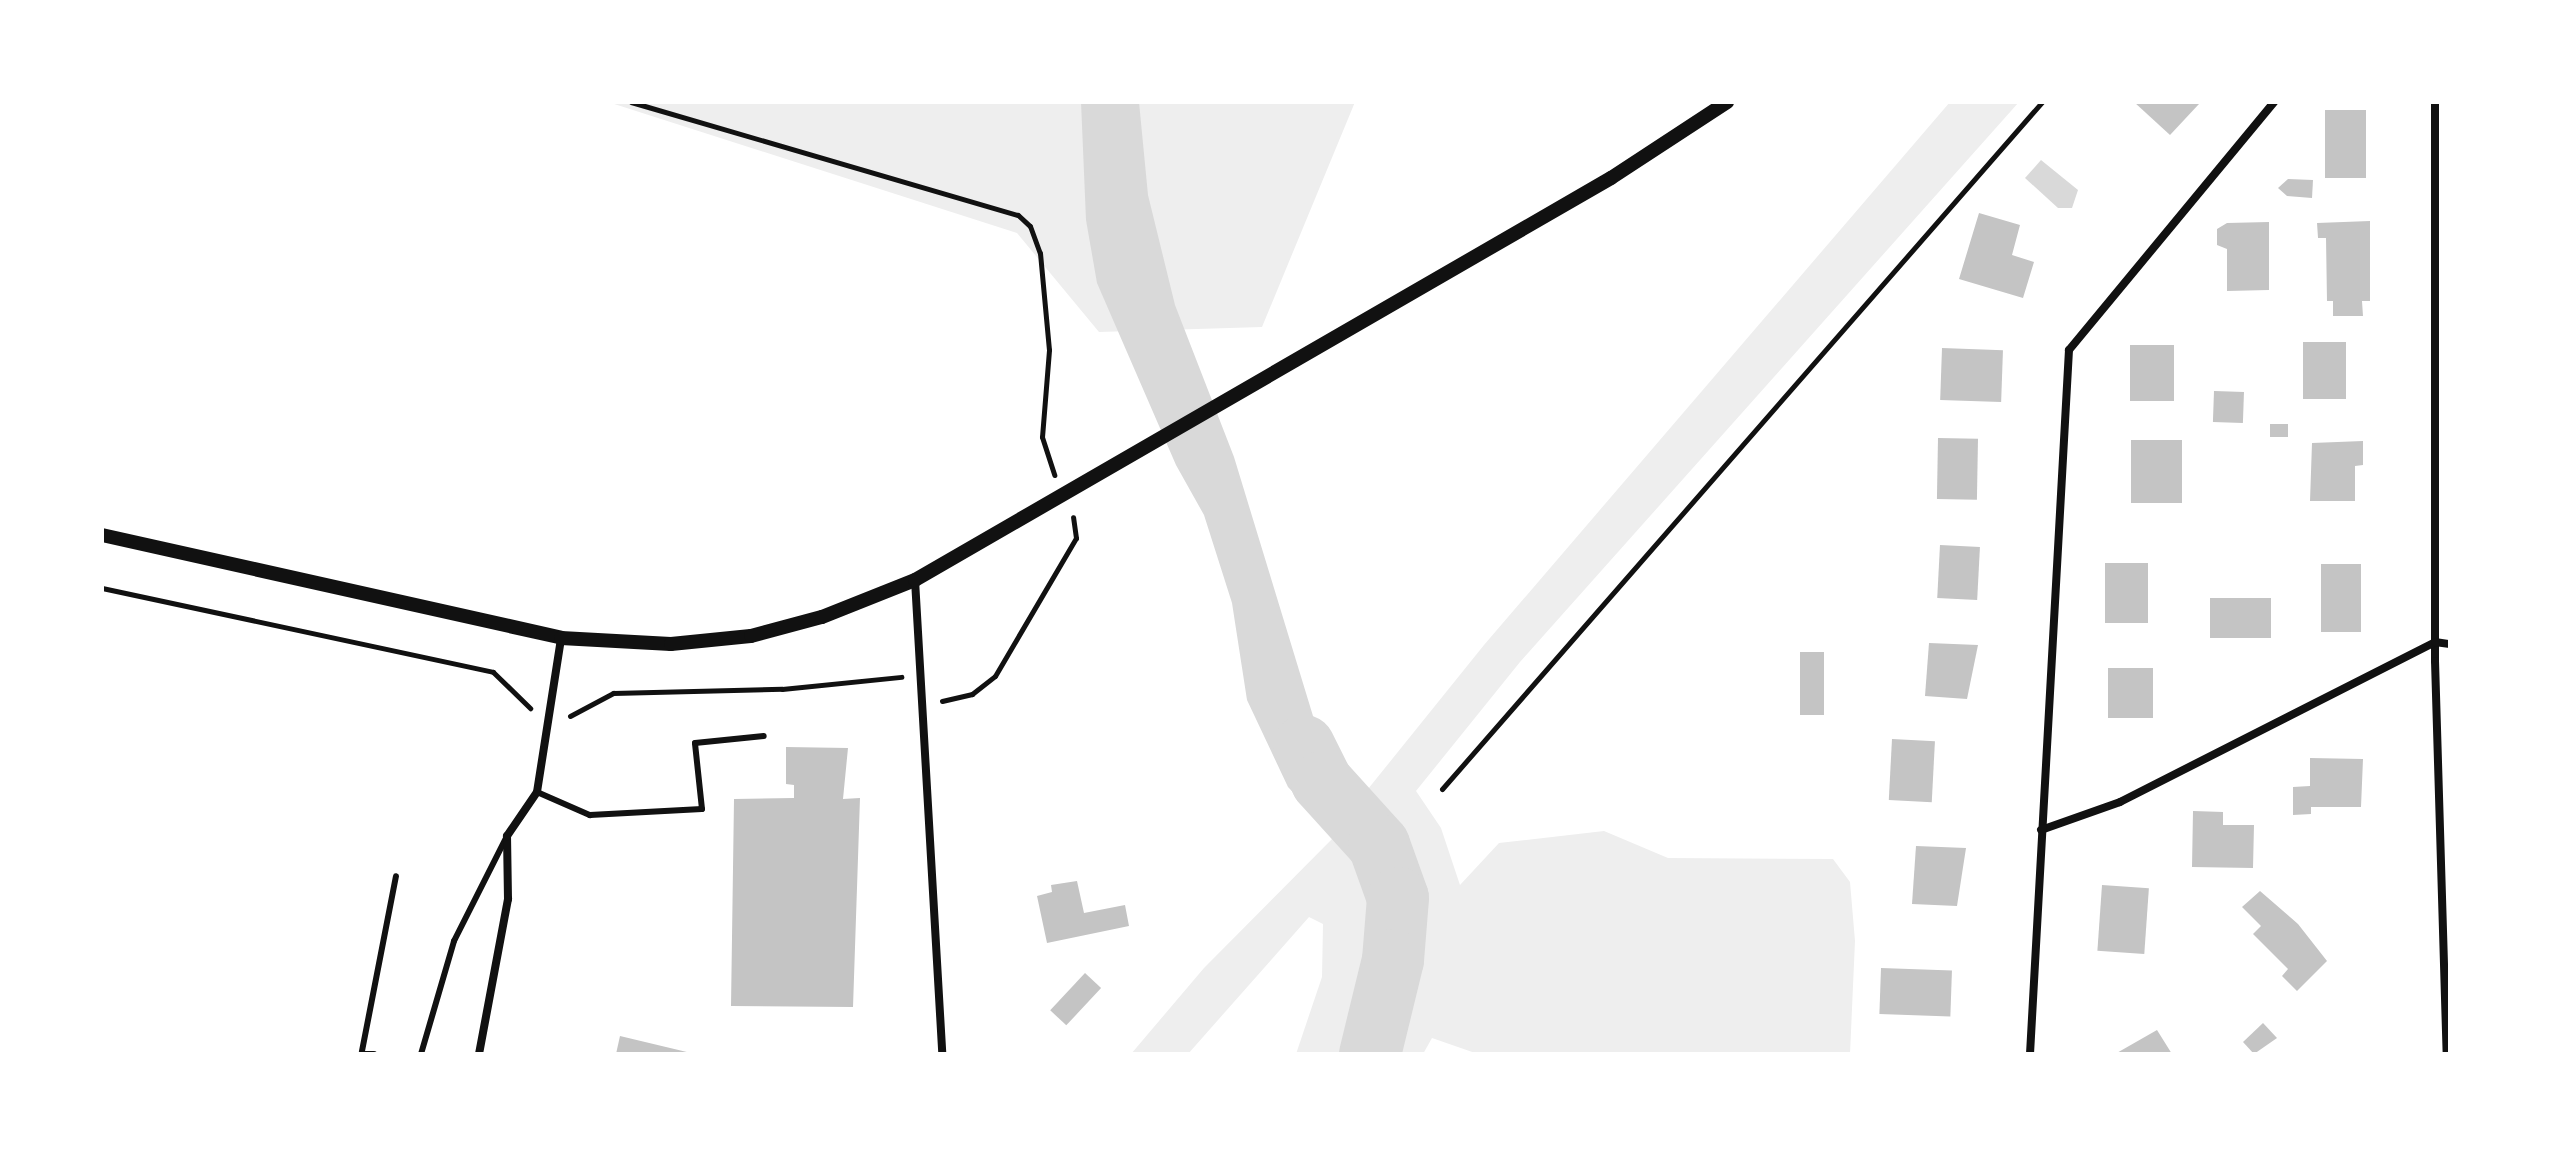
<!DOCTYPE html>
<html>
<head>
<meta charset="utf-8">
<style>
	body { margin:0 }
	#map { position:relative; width:2552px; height:1156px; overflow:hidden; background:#fff; font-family:"Source Sans 3",sans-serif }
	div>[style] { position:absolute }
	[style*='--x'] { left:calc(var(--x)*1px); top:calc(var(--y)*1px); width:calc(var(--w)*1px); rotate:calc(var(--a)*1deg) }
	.green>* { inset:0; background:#eee }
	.water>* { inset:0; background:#d9d9d9 }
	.river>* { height:62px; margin:-31px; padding:0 31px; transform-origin:31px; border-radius:31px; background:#d9d9d9 }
	.building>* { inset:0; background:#c4c4c4; transform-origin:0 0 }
	.path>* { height:5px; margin:-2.5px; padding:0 2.5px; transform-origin:2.5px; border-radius:2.5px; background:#111 }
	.service>* { height:6px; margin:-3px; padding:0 3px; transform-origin:3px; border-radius:3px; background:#111 }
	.minor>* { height:8px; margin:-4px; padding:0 4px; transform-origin:4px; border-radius:4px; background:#111 }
	.tertiary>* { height:14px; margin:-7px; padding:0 7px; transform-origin:7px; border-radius:7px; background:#111 }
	span { translate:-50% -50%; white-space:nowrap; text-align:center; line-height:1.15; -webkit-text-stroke:6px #fff; paint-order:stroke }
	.frame { position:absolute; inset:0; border:104px solid #fff; pointer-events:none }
</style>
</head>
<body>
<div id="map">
	<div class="green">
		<i style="clip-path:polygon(608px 102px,1355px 102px,1262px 327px,1099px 332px,1017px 233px)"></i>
		<i style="clip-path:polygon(1950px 102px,2019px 102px,1520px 662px,1416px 791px,1441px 828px,1460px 885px,1499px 843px,1604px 831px,1668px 858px,1833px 859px,1850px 882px,1855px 941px,1850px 1054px,1478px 1054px,1432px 1038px,1423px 1054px,1384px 1054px,1404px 1001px,1415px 906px,1407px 855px,1364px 794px,1484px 645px)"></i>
		<i style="clip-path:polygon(1335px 836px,1369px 867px,1381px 890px,1382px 942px,1344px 1054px,1296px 1054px,1322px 977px,1323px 924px,1309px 917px,1188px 1054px,1131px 1054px,1204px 968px)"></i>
	</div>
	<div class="water">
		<i style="clip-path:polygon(1081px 102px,1139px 102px,1148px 195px,1175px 305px,1234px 457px,1313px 716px,1329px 749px,1364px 794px,1335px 836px,1288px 787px,1247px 700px,1232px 603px,1204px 515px,1176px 465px,1097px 283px,1086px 220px)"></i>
		<i style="clip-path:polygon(2041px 160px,2078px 190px,2072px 208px,2058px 208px,2025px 178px)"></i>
	</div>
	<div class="river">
		<i style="--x:1304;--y:746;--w:40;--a:63.4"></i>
		<i style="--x:1322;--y:782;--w:85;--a:47.9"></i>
		<i style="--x:1379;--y:845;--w:56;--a:70.3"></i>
		<i style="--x:1398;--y:898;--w:62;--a:94.6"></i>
		<i style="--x:1393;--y:960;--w:97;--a:103.7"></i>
	</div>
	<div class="building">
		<i style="clip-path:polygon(2134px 102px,2196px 102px,2199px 104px,2170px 135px)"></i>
		<i style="left:2366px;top:110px;width:68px;height:41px;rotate:90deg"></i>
		<i style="clip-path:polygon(2288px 179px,2313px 180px,2312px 198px,2287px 196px,2278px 188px)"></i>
		<i style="clip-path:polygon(1979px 213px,2020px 225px,2012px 255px,2034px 262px,2023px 298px,1959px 279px)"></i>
		<i style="clip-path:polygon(2370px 221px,2370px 301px,2362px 301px,2363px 316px,2333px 316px,2333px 301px,2327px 301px,2326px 238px,2318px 238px,2317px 223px)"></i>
		<i style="clip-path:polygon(2269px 222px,2269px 290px,2227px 291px,2227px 249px,2217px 245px,2217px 229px,2227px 223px)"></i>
		<i style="left:2303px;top:342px;width:43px;height:57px"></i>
		<i style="left:2174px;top:345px;width:56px;height:44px;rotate:90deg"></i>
		<i style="left:1942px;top:348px;width:61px;height:52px;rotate:2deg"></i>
		<i style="left:2214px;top:391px;width:30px;height:31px;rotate:2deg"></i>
		<i style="left:2270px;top:424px;width:18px;height:13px"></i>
		<i style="left:1938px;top:438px;width:40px;height:61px;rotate:1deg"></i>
		<i style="left:2182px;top:440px;width:63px;height:51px;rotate:90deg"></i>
		<i style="clip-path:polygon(2363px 441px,2363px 465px,2355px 466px,2355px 501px,2310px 501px,2312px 443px)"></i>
		<i style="left:1940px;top:545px;width:40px;height:53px;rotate:3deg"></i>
		<i style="left:2105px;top:563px;width:43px;height:60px"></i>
		<i style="left:2361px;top:564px;width:68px;height:40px;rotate:90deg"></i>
		<i style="left:2271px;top:598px;width:40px;height:61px;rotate:90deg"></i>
		<i style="clip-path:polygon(1929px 643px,1978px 645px,1967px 699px,1925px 696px)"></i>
		<i style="left:1800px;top:652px;width:24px;height:63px"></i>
		<i style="left:2108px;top:668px;width:45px;height:50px"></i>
		<i style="left:1892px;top:739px;width:43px;height:61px;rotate:3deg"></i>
		<i style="clip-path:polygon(786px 747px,848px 748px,843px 799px,860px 798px,853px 1007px,731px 1006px,734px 799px,794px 798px,794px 785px,786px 784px)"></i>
		<i style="clip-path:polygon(2310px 758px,2363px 759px,2361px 807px,2311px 807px,2311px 814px,2293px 815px,2293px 787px,2310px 786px)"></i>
		<i style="clip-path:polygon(2193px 811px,2223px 812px,2223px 825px,2254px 825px,2253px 868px,2192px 867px)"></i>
		<i style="clip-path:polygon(1916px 846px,1966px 848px,1957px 906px,1912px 904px)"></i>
		<i style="clip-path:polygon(1077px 881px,1084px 913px,1125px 905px,1129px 926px,1047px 943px,1037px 896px,1052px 892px,1051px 885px)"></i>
		<i style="left:2102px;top:885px;width:47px;height:66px;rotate:4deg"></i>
		<i style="clip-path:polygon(2260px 891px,2298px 924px,2327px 961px,2297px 991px,2282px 976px,2288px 969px,2253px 934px,2261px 926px,2242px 907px)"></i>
		<i style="left:1881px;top:968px;width:71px;height:46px;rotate:2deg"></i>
		<i style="left:1085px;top:973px;width:22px;height:51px;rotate:43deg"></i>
		<i style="clip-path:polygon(2263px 1023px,2277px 1038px,2254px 1054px,2243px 1042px)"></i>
		<i style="clip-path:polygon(2157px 1030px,2172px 1054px,2115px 1054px)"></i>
		<i style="clip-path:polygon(620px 1036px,691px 1053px,691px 1054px,616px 1054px)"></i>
	</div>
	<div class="path">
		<i style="--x:631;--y:102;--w:403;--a:16.3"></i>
		<i style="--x:1018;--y:215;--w:16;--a:43"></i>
		<i style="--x:1030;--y:226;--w:29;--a:70"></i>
		<i style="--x:1040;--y:253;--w:97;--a:84.7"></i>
		<i style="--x:1049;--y:350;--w:87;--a:94.6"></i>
		<i style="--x:1042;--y:437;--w:40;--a:72"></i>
		<i style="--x:102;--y:588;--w:400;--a:12.1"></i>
		<i style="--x:493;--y:672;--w:52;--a:44.2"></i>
		<i style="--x:942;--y:701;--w:31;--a:-13"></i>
		<i style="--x:972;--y:694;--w:29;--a:-38"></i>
		<i style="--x:995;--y:676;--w:160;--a:-59.6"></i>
		<i style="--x:1076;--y:538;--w:21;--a:-98"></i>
		<i style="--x:570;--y:716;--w:49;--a:-28.1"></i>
		<i style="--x:613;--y:693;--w:169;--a:-1.4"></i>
		<i style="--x:782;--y:689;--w:120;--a:-5.8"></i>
		<i style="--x:1442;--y:789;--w:912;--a:-48.87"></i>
	</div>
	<div class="service">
		<i style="--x:537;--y:792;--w:58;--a:23.5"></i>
		<i style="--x:590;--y:815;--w:112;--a:-3.1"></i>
		<i style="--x:702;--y:809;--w:66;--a:-96.1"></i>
		<i style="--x:695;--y:743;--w:69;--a:-5.8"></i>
		<i style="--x:362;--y:1051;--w:178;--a:-79"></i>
		<i style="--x:361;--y:1054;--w:13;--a:0"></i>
		<i style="--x:421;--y:1054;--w:118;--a:-73.7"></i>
		<i style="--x:454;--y:941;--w:118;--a:-63.2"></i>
	</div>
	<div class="minor">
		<i style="--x:2435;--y:102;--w:559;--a:90"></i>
		<i style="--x:2435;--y:661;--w:393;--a:88.3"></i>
		<i style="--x:915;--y:580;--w:475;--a:86.7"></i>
		<i style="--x:2041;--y:830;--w:84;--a:-19.5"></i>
		<i style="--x:2120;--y:802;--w:353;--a:-26.9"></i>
		<i style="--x:2435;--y:642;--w:15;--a:8"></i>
		<i style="--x:479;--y:1054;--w:158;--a:-79.4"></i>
		<i style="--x:508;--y:899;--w:63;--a:-90.9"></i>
		<i style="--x:507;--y:836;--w:53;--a:-55.7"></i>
		<i style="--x:537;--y:792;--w:156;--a:-81.1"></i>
		<i style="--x:2030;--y:1054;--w:705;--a:-86.83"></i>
		<i style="--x:2069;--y:350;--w:322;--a:-50.4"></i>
	</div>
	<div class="tertiary">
		<i style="--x:102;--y:535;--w:470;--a:12.6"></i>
		<i style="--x:561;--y:638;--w:110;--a:3.1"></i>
		<i style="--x:671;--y:644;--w:80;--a:-5.7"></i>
		<i style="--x:751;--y:636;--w:73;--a:-15"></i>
		<i style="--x:822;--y:617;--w:100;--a:-21.7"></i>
		<i style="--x:915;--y:580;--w:804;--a:-30.01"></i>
		<i style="--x:1611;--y:178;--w:139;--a:-33.2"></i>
	</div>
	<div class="frame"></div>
</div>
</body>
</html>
